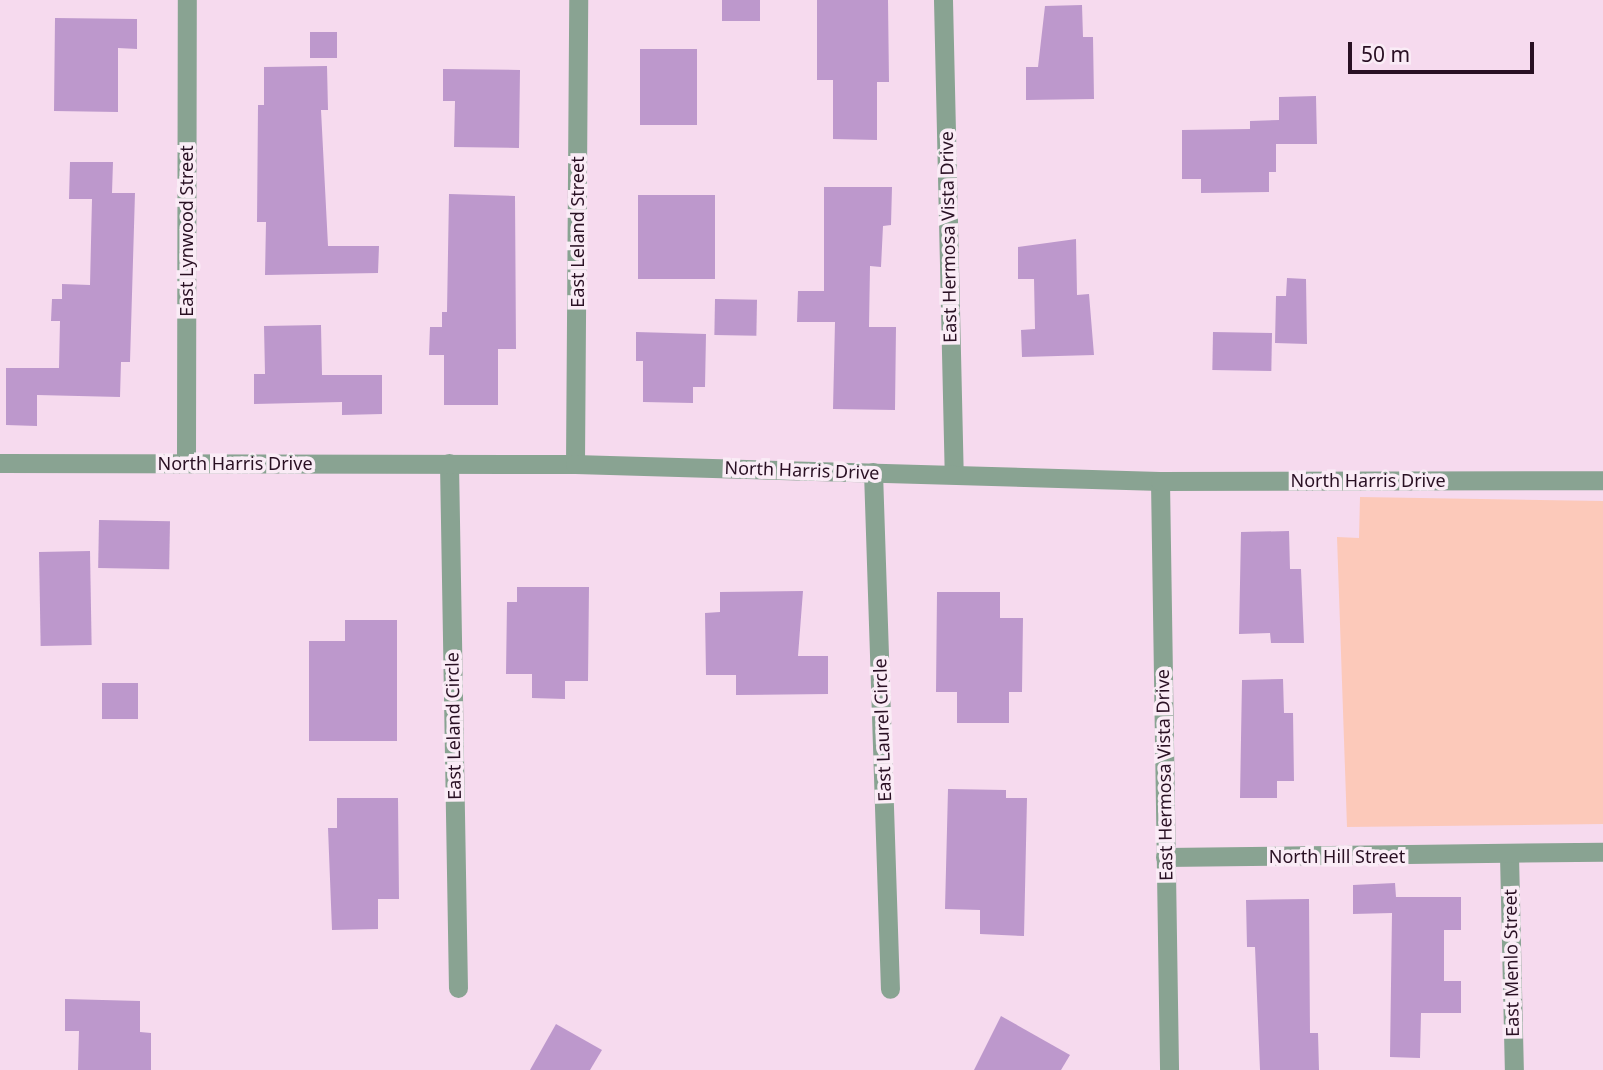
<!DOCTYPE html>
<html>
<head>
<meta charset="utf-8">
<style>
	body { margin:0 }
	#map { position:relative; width:1603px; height:1070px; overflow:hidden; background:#f6daee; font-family:"Noto Sans",sans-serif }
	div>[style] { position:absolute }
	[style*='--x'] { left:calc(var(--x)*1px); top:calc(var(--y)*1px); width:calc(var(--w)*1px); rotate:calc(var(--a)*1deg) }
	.green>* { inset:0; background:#fcc9ba }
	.building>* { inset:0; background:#bd98cc; transform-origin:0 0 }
	.minor>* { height:19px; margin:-9.5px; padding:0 9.5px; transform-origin:9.5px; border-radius:9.5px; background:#89a392 }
	.tertiary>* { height:19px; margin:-9.5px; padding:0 9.5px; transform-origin:9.5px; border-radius:9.5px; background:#89a392 }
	span { translate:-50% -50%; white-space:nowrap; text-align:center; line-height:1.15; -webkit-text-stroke:7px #faecf6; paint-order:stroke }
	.street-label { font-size:18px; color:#291023 }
	.scale { position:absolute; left:1348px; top:42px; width:186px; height:32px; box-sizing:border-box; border:4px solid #291023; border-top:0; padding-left:9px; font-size:21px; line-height:24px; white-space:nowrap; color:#291023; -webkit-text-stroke:5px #faecf6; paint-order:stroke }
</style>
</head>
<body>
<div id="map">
	<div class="green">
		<i style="clip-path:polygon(1360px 497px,1603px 501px,1603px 824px,1347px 827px,1337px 537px,1359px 538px)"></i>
	</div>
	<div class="building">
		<i style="left:722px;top:0;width:38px;height:21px"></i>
		<i style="clip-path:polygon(817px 0,888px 0,889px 82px,877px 82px,877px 140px,833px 139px,833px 80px,817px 80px)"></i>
		<i style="clip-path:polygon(1082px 5px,1083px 37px,1093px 37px,1094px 99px,1026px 100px,1026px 67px,1038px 67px,1045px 6px)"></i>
		<i style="clip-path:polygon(55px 18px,137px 19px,137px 49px,118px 48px,118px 112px,54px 111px)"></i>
		<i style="left:337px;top:32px;width:26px;height:27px;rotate:90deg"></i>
		<i style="left:640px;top:49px;width:57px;height:76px"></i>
		<i style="clip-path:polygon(327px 66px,328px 110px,321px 110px,328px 246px,379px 246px,378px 273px,265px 275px,266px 222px,257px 222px,258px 105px,264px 105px,264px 67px)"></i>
		<i style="clip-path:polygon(443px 69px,520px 70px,519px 148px,454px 147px,455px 101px,443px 101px)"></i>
		<i style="clip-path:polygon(1316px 96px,1317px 144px,1276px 144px,1276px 172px,1269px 172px,1269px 192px,1201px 193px,1201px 179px,1182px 179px,1182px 130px,1250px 129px,1250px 121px,1279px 120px,1279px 97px)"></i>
		<i style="clip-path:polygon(70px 162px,113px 162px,112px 193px,135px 193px,130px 362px,121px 362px,120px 397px,37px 395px,37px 426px,6px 425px,6px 368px,59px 368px,60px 321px,51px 321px,52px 299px,62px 299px,62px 284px,90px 285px,92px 199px,69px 199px)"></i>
		<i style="clip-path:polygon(824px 187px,892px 187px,891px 225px,883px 226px,881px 267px,870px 266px,869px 327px,896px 327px,895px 410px,833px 409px,835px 322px,797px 322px,798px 291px,824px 291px)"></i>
		<i style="clip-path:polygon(449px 194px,515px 196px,516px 349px,498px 349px,498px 405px,444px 405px,444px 355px,429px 355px,430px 327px,442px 327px,442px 312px,447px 312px)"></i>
		<i style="left:638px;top:195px;width:77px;height:84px"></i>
		<i style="clip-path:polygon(1076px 239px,1077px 295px,1089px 294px,1094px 355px,1022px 357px,1021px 330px,1035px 329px,1034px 279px,1018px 279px,1018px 247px)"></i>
		<i style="clip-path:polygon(1287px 278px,1306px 279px,1307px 344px,1275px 343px,1276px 296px,1286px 296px)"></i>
		<i style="left:715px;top:299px;width:42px;height:36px;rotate:1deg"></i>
		<i style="clip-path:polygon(321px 325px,322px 375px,382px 375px,382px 414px,342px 415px,342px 402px,254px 404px,254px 374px,265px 374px,264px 326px)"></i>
		<i style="clip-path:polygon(636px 332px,706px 334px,705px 387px,693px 387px,693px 403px,643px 402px,643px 361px,636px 361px)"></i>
		<i style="left:1213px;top:332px;width:59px;height:38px;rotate:1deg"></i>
		<i style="left:99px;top:520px;width:71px;height:48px;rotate:1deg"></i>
		<i style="clip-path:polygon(1289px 531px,1290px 569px,1301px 569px,1304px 643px,1271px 643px,1270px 633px,1239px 634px,1241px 532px)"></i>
		<i style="left:90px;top:551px;width:94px;height:51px;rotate:89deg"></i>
		<i style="clip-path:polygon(517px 587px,589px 587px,588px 681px,565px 681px,565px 699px,532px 698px,532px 674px,506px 674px,507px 602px,517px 602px)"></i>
		<i style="clip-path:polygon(803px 591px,798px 656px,828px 656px,828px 694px,736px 695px,736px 675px,706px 675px,705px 613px,720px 612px,720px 592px)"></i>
		<i style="clip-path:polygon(937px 592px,1000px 592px,1000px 618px,1023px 618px,1022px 692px,1009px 692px,1009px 723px,957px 723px,957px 692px,936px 692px)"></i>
		<i style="clip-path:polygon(345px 620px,397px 620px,397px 741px,309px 741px,309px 641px,345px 641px)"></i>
		<i style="clip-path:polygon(1283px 679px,1284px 713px,1293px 713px,1294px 781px,1277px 781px,1277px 798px,1240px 798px,1242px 680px)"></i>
		<i style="left:102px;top:683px;width:36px;height:36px"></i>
		<i style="clip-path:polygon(948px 789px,1006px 790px,1006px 798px,1027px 798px,1024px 936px,980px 934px,980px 910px,945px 909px)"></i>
		<i style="clip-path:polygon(337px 798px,398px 798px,399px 899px,378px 899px,378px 929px,332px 930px,328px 828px,337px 828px)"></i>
		<i style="clip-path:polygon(1395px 883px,1396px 897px,1461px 897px,1461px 930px,1444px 930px,1444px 981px,1461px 981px,1461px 1013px,1421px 1013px,1420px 1058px,1390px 1057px,1392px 913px,1353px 914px,1353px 885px)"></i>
		<i style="clip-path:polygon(1309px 899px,1310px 1033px,1318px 1033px,1319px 1070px,1260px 1070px,1255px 947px,1247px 947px,1246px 900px)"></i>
		<i style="clip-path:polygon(65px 999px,140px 1001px,140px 1032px,151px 1033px,151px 1070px,78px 1070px,79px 1031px,65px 1031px)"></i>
		<i style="clip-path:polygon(1001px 1016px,1070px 1055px,1061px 1070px,974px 1070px)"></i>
		<i style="clip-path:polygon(556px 1024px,602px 1050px,590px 1070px,530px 1070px)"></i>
	</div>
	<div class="minor">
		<i style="--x:943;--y:0;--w:474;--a:88.7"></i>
		<i style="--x:186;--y:463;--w:463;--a:-89.9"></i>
		<i style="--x:449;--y:463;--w:525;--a:89.02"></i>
		<i style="--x:575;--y:464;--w:464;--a:-89.6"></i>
		<i style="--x:873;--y:472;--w:517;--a:88.12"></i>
		<i style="--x:1160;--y:481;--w:589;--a:89.12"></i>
		<i style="--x:1509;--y:855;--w:215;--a:88.7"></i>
		<i style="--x:1165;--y:857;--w:438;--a:-0.7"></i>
	</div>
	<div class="tertiary">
		<i style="--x:0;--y:463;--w:575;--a:0.1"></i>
		<i style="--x:575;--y:464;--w:585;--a:1.66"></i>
		<i style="--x:1160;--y:481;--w:443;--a:-0.1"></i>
	</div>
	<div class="street-label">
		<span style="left:186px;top:231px;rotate:-90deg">East Lynwood Street</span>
		<span style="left:577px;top:232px;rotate:-90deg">East Leland Street</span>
		<span style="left:948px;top:237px;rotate:-91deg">East Hermosa Vista Drive</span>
		<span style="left:235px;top:463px">North Harris Drive</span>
		<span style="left:802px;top:470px;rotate:2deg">North Harris Drive</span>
		<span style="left:1368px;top:480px">North Harris Drive</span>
		<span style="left:453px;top:726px;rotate:-91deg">East Leland Circle</span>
		<span style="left:882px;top:730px;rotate:-92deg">East Laurel Circle</span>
		<span style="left:1164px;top:775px;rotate:-91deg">East Hermosa Vista Drive</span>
		<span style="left:1337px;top:856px">North Hill Street</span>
		<span style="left:1511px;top:963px;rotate:-91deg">East Menlo Street</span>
	</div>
	<div class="scale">50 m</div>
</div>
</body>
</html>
